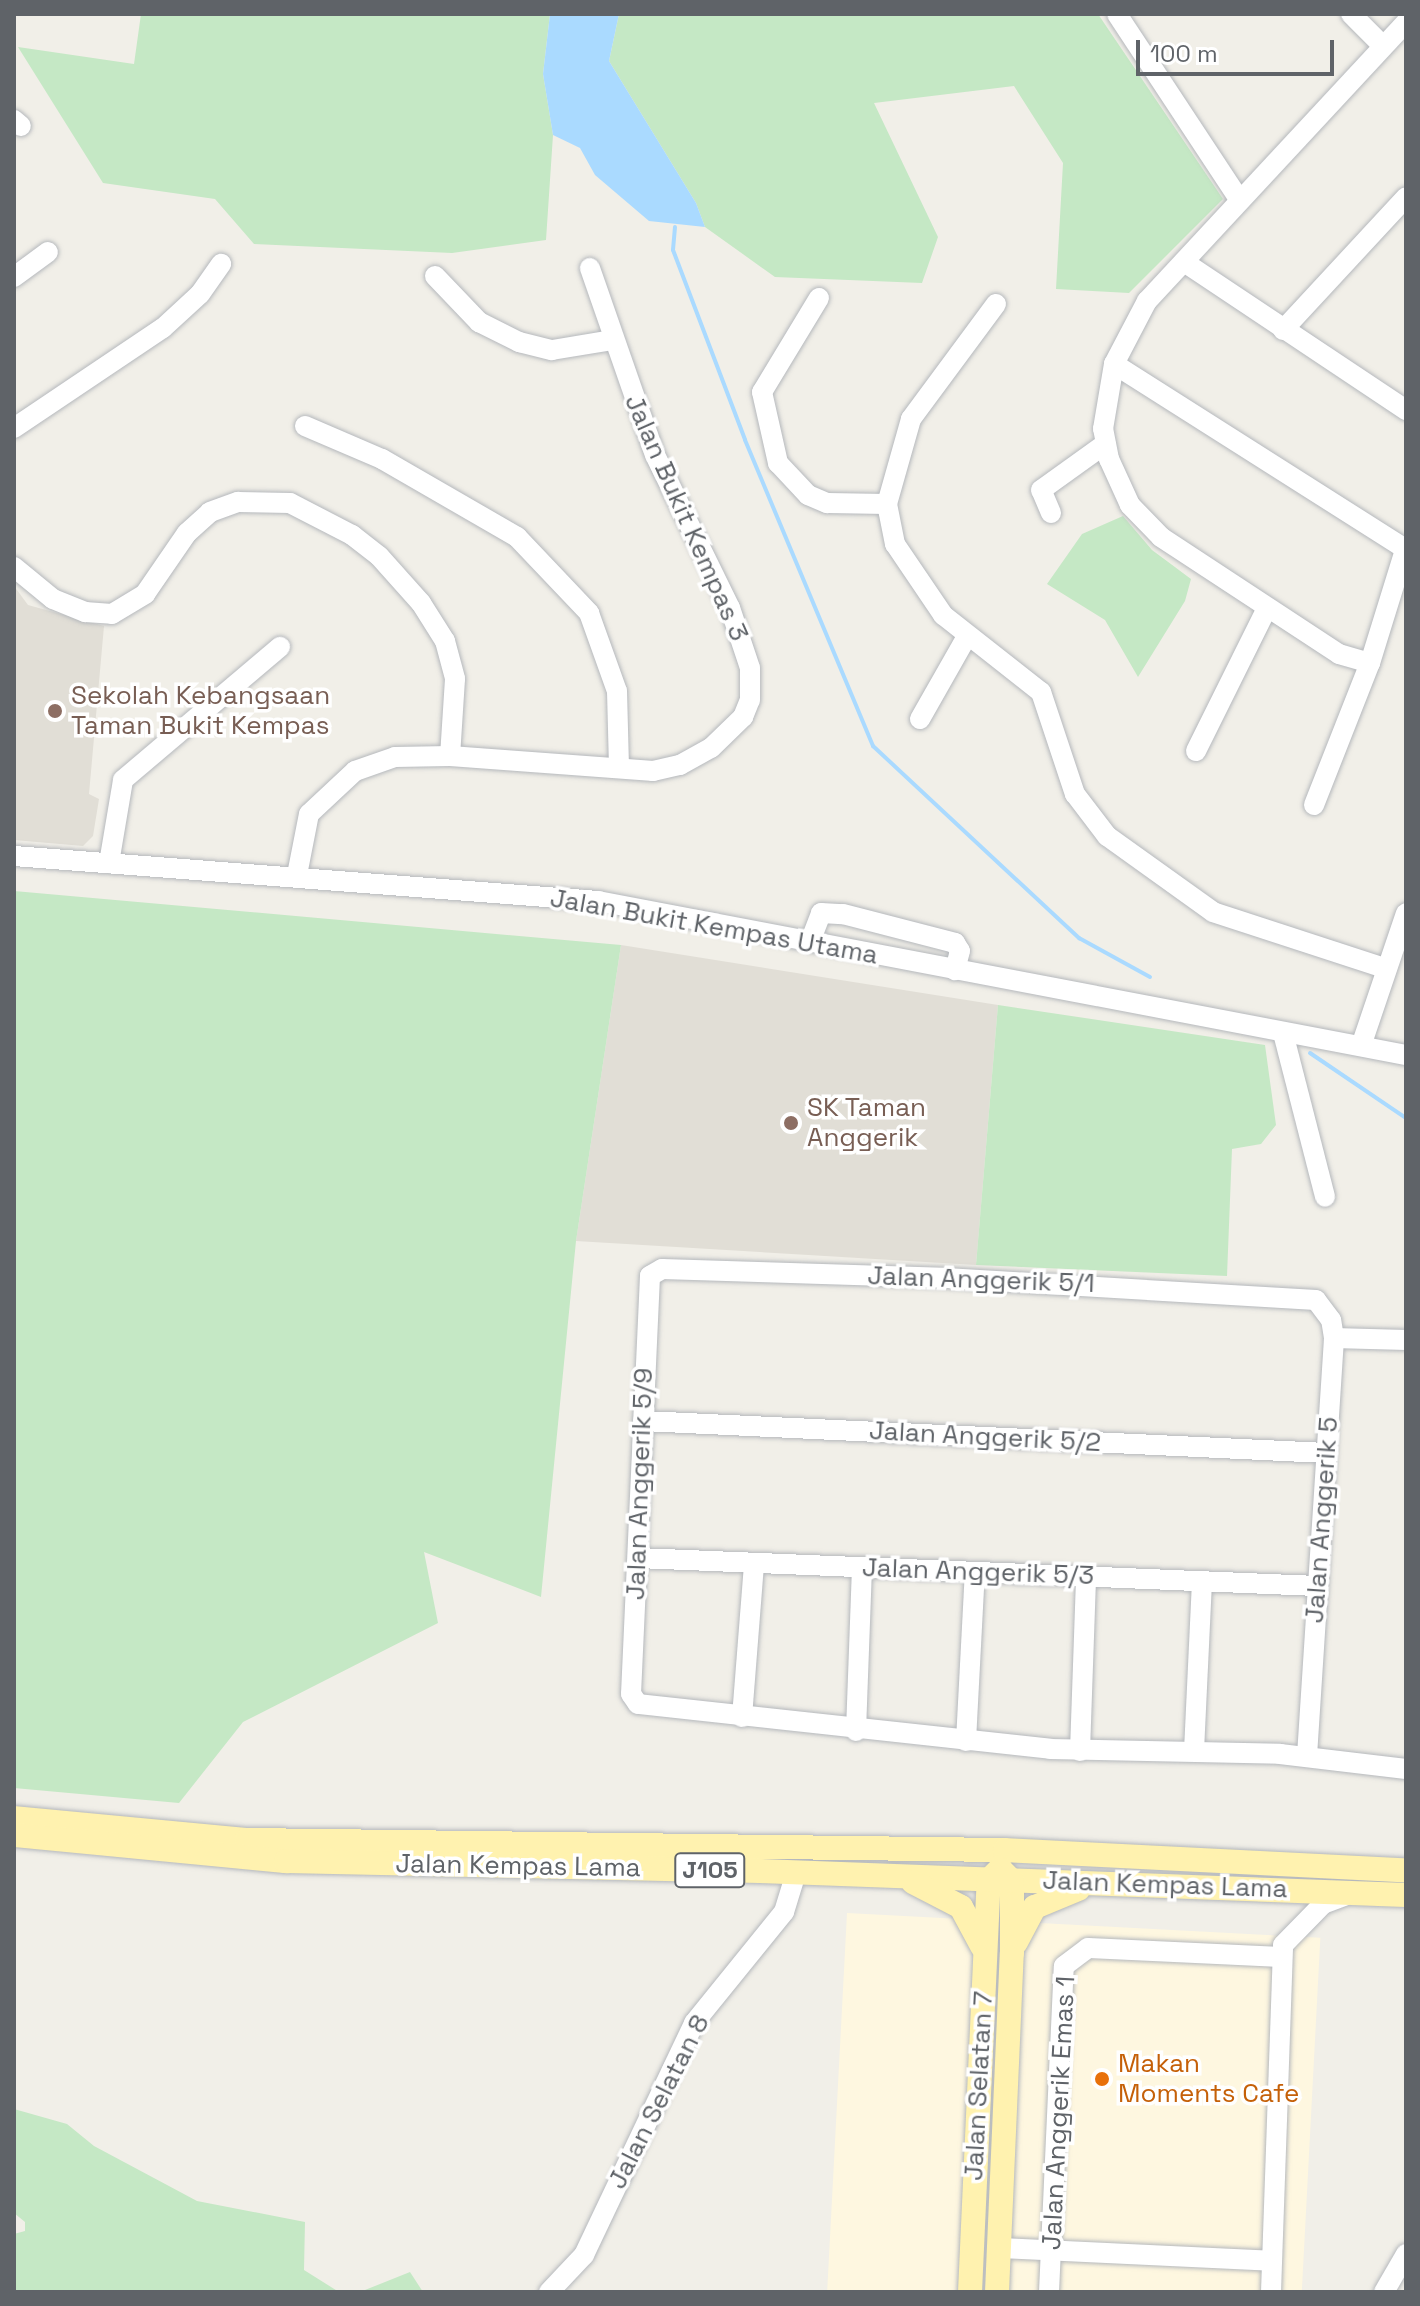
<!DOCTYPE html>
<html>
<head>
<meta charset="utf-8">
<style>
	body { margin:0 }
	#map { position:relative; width:1420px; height:2306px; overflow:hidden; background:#f1efe8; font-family:"Space Grotesk",sans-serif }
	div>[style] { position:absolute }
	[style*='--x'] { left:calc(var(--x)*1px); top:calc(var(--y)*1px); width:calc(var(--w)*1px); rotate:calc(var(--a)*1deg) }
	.commercial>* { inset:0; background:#fef7e0; transform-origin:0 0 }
	.education>* { inset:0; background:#e1ded6 }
	.green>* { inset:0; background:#c5e8c5 }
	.water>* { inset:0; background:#aadaff }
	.stream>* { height:4px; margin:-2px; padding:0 2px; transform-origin:2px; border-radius:2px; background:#aadaff }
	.roads { filter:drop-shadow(0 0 2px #b5b8bc) drop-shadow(0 0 2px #b5b8bc) }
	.minor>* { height:20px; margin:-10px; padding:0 10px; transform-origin:10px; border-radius:10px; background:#fff }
	.major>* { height:24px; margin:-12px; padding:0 12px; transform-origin:12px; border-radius:12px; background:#fff2af }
	.dots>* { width:22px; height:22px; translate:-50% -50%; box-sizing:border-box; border:4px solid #fff; border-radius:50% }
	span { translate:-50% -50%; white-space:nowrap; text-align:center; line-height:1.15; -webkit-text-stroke:7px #fff; paint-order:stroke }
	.shield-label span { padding:2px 6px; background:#fff; border:2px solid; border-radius:6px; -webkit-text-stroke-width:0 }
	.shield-label { font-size:24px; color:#5f6368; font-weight:700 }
	.street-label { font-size:26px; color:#5f6368 }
	.education-label { font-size:26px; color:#785e54 }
	.left { translate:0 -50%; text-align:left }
	.food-label { font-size:26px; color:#c56008 }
	.frame { position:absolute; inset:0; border:16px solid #5f6368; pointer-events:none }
	.scale { position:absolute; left:1136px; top:40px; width:198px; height:36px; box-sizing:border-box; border:4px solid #5f6368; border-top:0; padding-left:10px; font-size:24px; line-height:28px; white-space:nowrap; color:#5f6368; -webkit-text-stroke:6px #fff; paint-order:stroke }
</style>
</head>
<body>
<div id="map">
	<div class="commercial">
		<i style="left:847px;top:1913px;width:474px;height:379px;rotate:3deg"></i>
	</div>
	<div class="education">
		<i style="clip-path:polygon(14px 586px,28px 605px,104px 626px,89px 794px,99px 799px,93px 836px,83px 846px,14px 840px)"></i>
		<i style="clip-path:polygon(621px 945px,998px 1005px,976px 1265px,576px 1241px)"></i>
	</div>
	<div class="green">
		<i style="clip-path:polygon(141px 14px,550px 14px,543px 74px,553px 135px,546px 240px,452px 253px,254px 244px,215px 199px,103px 183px,18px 47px,134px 64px)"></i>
		<i style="clip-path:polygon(619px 14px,1098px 14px,1223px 199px,1129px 293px,1056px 289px,1063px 163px,1014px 86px,874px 103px,938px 237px,922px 283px,775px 277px,705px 227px,696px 203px,609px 61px)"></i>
		<i style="clip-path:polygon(1123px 516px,1152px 550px,1191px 579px,1185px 601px,1138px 677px,1105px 620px,1047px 584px,1082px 534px)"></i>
		<i style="clip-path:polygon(14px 891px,621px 945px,576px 1241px,541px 1597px,424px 1552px,438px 1623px,243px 1722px,179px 1803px,14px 1788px)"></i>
		<i style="clip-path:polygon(998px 1005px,1265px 1045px,1276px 1125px,1261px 1144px,1232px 1149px,1227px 1276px,976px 1265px)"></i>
		<i style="clip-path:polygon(14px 2109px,67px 2124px,94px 2146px,197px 2201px,305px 2222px,304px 2270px,339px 2292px,14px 2292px,14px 2234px,25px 2231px,25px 2222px,14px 2213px)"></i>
		<i style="clip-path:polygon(410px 2272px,423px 2292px,360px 2292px)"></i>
	</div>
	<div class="water">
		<i style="clip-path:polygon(550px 14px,619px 14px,609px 61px,696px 203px,705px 227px,649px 221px,595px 175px,580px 148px,553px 135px,543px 74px)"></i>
	</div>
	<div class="stream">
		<i style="--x:675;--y:227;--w:23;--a:95"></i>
		<i style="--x:673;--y:250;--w:203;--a:69.2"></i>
		<i style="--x:745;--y:440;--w:332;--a:67.3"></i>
		<i style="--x:873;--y:746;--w:282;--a:43"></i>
		<i style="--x:1079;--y:938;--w:81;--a:28.8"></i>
		<i style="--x:1310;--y:1053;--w:116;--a:34.1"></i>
	</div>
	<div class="roads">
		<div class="minor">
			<i style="--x:1117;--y:14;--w:222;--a:56.6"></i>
			<i style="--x:1351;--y:14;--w:45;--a:45"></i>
			<i style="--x:14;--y:120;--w:9;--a:41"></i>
			<i style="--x:1184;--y:262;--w:267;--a:33.7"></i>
			<i style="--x:435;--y:276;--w:64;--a:46.3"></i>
			<i style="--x:479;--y:322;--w:45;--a:26.6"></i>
			<i style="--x:519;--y:342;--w:34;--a:14"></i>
			<i style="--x:552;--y:350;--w:62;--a:-9.3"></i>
			<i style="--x:14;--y:277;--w:42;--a:-36.3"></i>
			<i style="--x:819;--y:298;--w:110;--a:121.2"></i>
			<i style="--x:762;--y:392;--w:73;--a:77.3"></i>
			<i style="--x:778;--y:463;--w:44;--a:46.8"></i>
			<i style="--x:808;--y:495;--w:21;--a:23"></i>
			<i style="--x:827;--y:503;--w:60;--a:1"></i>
			<i style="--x:996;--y:304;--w:143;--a:126.5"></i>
			<i style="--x:911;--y:419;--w:88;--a:105.8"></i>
			<i style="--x:887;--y:504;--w:41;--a:78.7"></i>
			<i style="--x:895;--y:544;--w:86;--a:55.9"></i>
			<i style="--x:943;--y:615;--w:125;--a:38.2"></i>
			<i style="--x:1041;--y:692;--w:108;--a:71.6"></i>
			<i style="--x:1075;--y:794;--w:53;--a:52.7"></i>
			<i style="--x:1107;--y:836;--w:130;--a:35.6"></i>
			<i style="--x:1213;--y:912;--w:180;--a:18.1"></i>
			<i style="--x:1283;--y:330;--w:181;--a:-47.2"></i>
			<i style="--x:1114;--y:364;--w:345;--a:32.4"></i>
			<i style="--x:305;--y:426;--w:84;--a:23.2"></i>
			<i style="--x:382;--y:459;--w:156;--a:30"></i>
			<i style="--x:517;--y:537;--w:105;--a:46.5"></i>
			<i style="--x:589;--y:613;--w:83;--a:70.3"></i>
			<i style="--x:617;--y:691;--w:77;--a:88.5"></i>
			<i style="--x:14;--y:428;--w:179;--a:-33.9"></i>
			<i style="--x:163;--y:328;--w:50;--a:-42.6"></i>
			<i style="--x:200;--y:294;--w:37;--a:-55"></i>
			<i style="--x:1051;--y:513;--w:25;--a:-113"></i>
			<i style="--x:1041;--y:490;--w:79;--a:-35.7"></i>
			<i style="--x:14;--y:567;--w:50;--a:39.4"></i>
			<i style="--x:53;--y:599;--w:35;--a:22"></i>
			<i style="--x:85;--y:612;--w:27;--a:4"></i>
			<i style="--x:112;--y:614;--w:39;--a:-31"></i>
			<i style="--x:145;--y:594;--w:74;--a:-55.5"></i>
			<i style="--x:187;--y:533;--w:31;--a:-42"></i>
			<i style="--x:210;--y:512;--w:30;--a:-20"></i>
			<i style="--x:238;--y:502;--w:52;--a:1.1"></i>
			<i style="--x:290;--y:503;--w:70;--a:27.3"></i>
			<i style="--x:352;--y:535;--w:34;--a:38"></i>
			<i style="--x:379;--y:556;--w:63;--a:48.2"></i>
			<i style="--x:421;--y:603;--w:45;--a:57.7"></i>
			<i style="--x:445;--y:641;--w:39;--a:75"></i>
			<i style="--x:455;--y:679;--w:77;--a:93.7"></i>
			<i style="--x:1370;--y:663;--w:32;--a:-164"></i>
			<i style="--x:1339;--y:654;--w:213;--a:-146.7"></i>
			<i style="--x:1161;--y:537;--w:45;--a:-134.1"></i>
			<i style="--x:1130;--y:505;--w:51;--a:-114.5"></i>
			<i style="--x:1109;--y:459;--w:31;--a:-101"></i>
			<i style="--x:1103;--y:429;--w:66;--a:-80.4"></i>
			<i style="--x:1114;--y:364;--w:71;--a:-62.4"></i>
			<i style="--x:1147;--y:301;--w:381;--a:-47.1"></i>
			<i style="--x:920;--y:719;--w:93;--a:-60.4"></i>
			<i style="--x:1196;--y:751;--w:157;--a:-63.6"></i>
			<i style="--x:1314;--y:805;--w:153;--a:-68.5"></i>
			<i style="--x:1370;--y:663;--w:121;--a:-72.8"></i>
			<i style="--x:14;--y:856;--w:586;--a:4.41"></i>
			<i style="--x:598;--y:901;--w:823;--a:10.79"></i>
			<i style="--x:109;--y:863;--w:84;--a:-80.4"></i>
			<i style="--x:123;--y:780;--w:206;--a:-40.3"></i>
			<i style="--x:297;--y:875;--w:62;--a:-78.9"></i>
			<i style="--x:309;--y:814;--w:63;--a:-43.1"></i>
			<i style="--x:355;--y:771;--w:42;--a:-19.3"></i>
			<i style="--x:395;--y:757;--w:55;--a:-1"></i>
			<i style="--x:450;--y:756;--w:204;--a:4.2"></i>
			<i style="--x:653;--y:771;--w:28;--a:-13"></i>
			<i style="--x:680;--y:765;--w:35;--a:-29"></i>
			<i style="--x:711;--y:748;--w:45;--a:-44.1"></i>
			<i style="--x:743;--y:717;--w:18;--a:-68"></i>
			<i style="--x:750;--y:700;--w:32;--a:-90"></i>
			<i style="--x:750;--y:668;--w:63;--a:-108.4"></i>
			<i style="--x:730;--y:608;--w:170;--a:-116.1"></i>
			<i style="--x:655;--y:455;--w:198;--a:-109.2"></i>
			<i style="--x:810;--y:942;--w:31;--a:-69"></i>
			<i style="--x:821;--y:913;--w:22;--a:3"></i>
			<i style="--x:843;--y:914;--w:116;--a:14.5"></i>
			<i style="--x:955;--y:943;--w:9;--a:58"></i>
			<i style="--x:960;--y:951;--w:20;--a:105"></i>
			<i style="--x:1283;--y:1033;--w:169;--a:75.6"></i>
			<i style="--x:1361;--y:1046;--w:140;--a:-71.3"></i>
			<i style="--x:1334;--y:1338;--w:72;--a:1.6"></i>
			<i style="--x:643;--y:1421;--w:684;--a:2.68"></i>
			<i style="--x:638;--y:1558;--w:681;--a:2.36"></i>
			<i style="--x:742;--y:1717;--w:154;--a:-85.5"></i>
			<i style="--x:856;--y:1731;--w:164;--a:-87.9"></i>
			<i style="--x:966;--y:1741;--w:169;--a:-87"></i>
			<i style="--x:1080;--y:1751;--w:174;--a:-88"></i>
			<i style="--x:1194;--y:1751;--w:170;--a:-87.3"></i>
			<i style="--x:1307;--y:1756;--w:419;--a:-86.3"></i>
			<i style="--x:1334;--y:1338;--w:18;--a:-99"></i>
			<i style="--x:1331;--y:1320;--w:25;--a:-127"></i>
			<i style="--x:1316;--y:1300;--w:367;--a:-176.6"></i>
			<i style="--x:950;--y:1278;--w:288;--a:-178.2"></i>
			<i style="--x:662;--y:1269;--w:14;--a:150"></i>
			<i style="--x:650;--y:1276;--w:418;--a:92.6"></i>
			<i style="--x:631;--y:1694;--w:12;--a:55"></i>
			<i style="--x:638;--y:1704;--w:414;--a:6.2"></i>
			<i style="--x:1050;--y:1749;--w:230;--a:1.2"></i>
			<i style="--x:1280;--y:1754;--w:127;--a:6.8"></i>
			<i style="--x:1000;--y:2248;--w:272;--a:2.7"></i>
			<i style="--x:549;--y:2292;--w:51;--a:-46.6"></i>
			<i style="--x:584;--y:2255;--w:257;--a:-64.6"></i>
			<i style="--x:694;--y:2023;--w:143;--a:-51"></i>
			<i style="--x:784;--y:1912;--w:41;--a:-72.9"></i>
			<i style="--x:1049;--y:2292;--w:326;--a:-87.4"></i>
			<i style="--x:1064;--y:1966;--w:30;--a:-37"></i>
			<i style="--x:1088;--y:1948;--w:194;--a:2.7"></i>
			<i style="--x:1271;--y:2292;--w:347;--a:-88"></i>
			<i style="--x:1283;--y:1945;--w:57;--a:-45.7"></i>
			<i style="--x:1323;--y:1904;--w:25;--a:-21"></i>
			<i style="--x:1384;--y:2292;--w:44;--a:-59.9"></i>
		</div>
		<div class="major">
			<i style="--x:14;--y:1818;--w:234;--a:5.4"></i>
			<i style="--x:247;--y:1840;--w:758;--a:0.76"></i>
			<i style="--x:1005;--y:1850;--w:401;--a:2.9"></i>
			<i style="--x:14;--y:1835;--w:273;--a:5.5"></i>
			<i style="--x:286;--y:1861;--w:474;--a:1.2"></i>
			<i style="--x:760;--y:1871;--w:646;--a:2.13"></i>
			<i style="--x:913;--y:1882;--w:54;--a:27.5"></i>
			<i style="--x:961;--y:1907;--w:44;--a:61.7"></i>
			<i style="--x:1016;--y:1942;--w:40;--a:-62"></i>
			<i style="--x:1035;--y:1907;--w:47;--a:-22.7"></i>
			<i style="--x:970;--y:2292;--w:412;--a:-87.4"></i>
			<i style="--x:989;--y:1880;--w:16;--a:-45"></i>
			<i style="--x:997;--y:2292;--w:339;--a:-87.5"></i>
			<i style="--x:1012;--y:1953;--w:72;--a:-90"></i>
			<i style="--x:1012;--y:1881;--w:16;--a:-135"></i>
		</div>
	</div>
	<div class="dots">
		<i style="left:55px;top:711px;background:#8d6e63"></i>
		<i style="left:791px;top:1123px;background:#8d6e63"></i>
		<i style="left:1102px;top:2079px;background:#e8710a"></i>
	</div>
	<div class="shield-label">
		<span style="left:710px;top:1870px">J105</span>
	</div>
	<div class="street-label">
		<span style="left:686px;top:518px;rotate:66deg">Jalan Bukit Kempas 3</span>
		<span style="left:714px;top:927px;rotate:10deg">Jalan Bukit Kempas Utama</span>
		<span style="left:981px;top:1280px;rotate:2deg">Jalan Anggerik 5/1</span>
		<span style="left:985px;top:1437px;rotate:3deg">Jalan Anggerik 5/2</span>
		<span style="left:640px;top:1484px;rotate:-88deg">Jalan Anggerik 5/9</span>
		<span style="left:1322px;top:1520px;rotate:-86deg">Jalan Anggerik 5</span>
		<span style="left:978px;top:1572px;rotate:2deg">Jalan Anggerik 5/3</span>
		<span style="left:518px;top:1866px;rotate:1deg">Jalan Kempas Lama</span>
		<span style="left:1165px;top:1885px;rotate:2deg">Jalan Kempas Lama</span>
		<span style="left:979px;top:2086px;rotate:-87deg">Jalan Selatan 7</span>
		<span style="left:659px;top:2102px;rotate:-63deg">Jalan Selatan 8</span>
		<span style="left:1059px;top:2113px;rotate:-87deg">Jalan Anggerik Emas 1</span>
	</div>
	<div class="education-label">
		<span class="left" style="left:71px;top:711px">Sekolah Kebangsaan<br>Taman Bukit Kempas</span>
		<span class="left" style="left:807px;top:1123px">SK Taman<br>Anggerik</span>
	</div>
	<div class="food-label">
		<span class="left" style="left:1118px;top:2079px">Makan<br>Moments Cafe</span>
	</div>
	<div class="frame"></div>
	<div class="scale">100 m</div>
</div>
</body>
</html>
